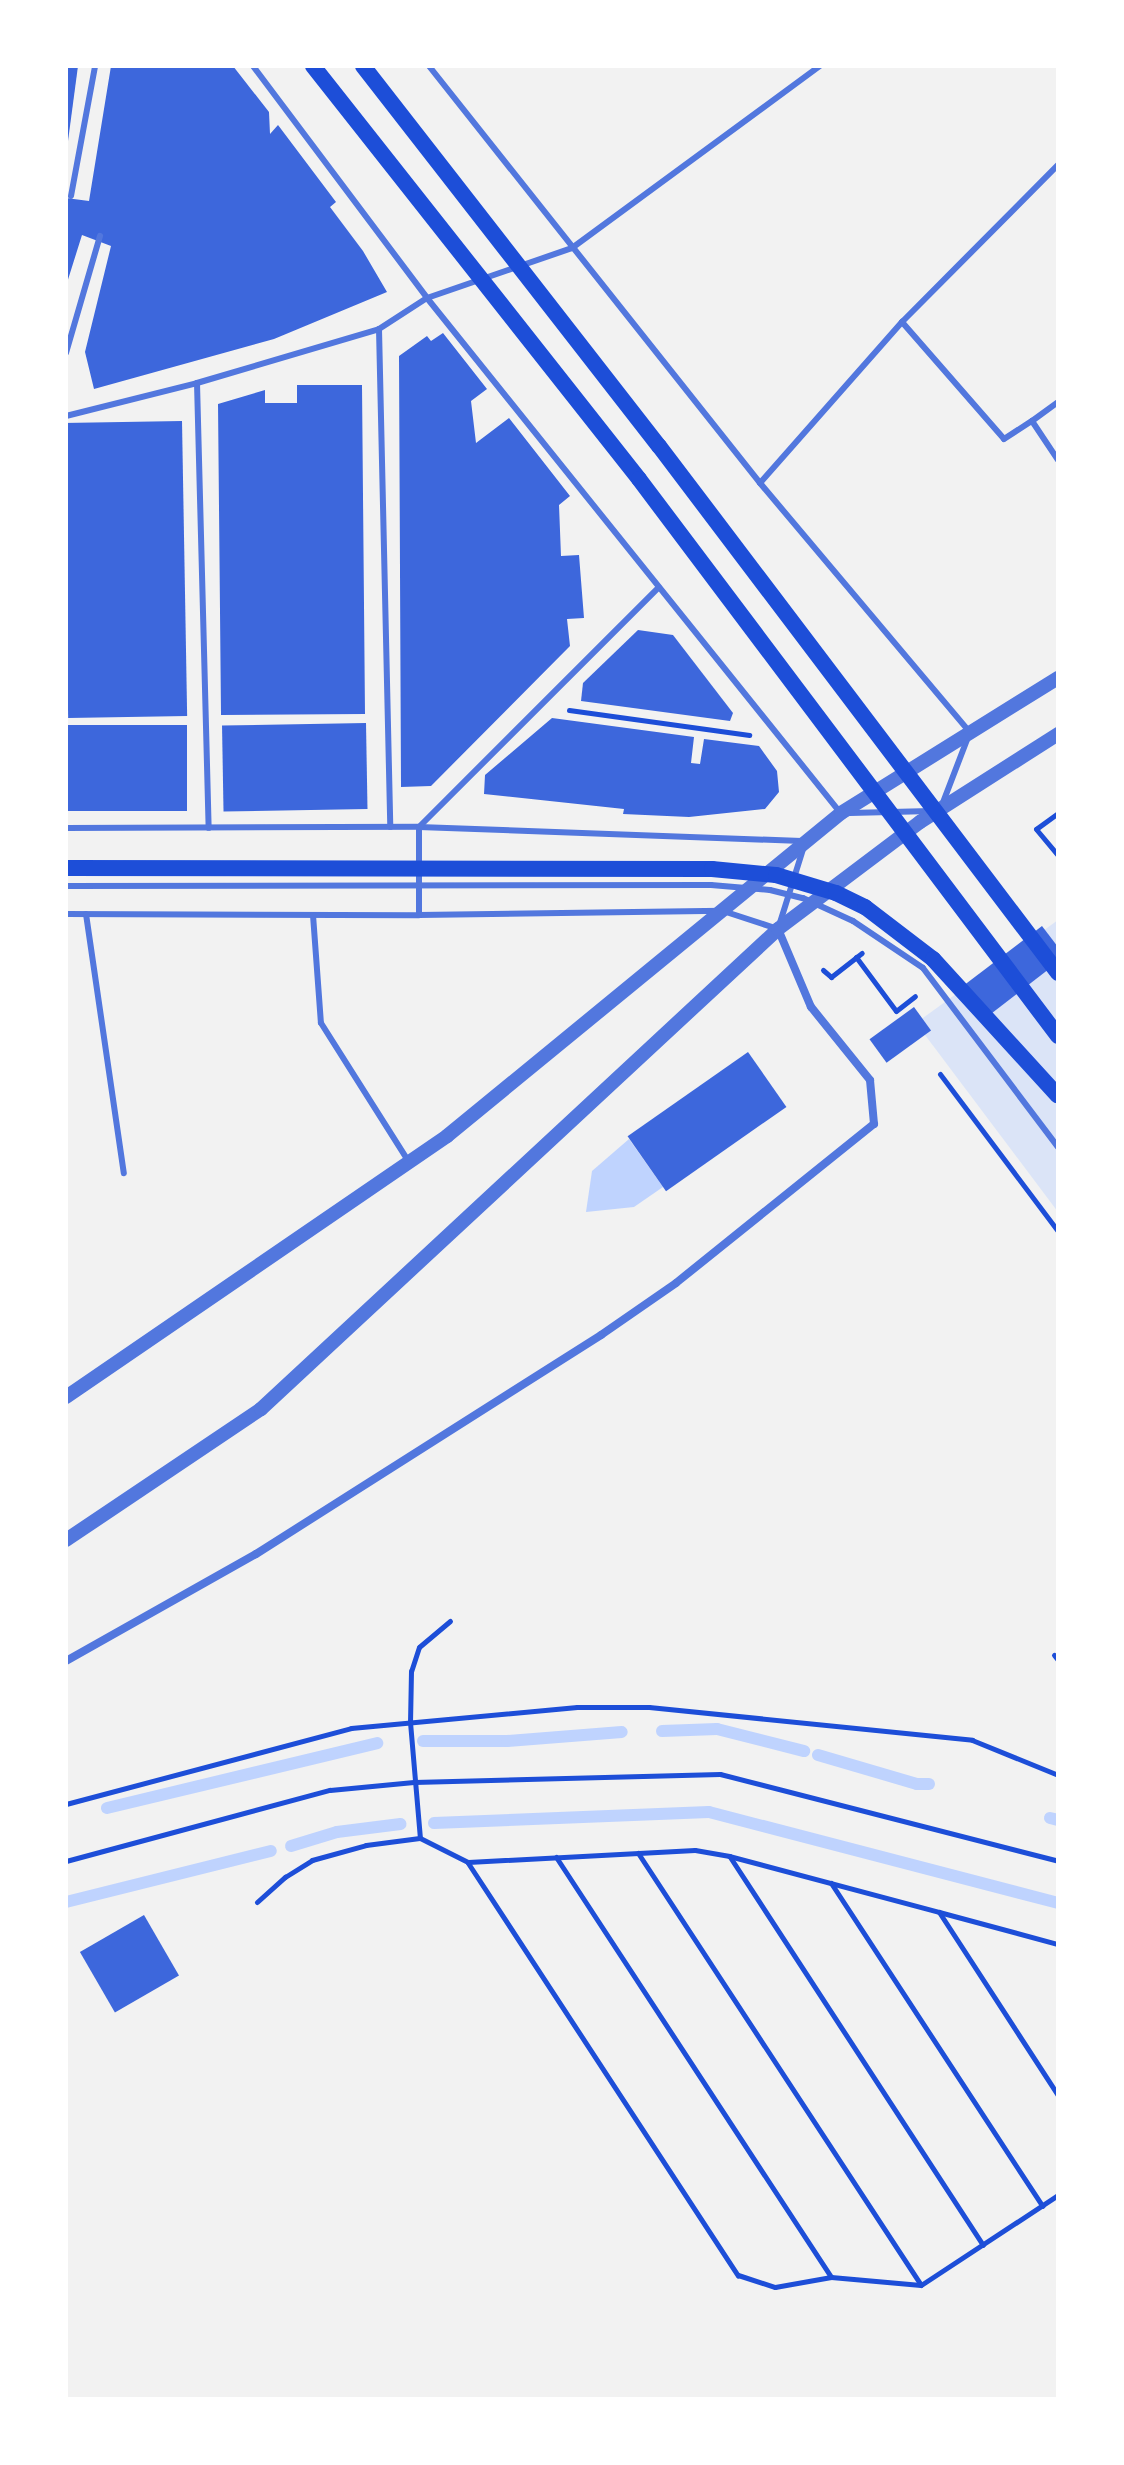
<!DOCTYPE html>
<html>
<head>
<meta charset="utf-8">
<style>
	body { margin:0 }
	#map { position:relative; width:1124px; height:2465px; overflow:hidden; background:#f2f2f2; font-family:Barlow,sans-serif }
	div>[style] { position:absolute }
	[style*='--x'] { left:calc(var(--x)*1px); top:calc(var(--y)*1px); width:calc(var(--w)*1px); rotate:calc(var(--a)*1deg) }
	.green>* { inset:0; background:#dbe4f7 }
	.water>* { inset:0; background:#bfd3fe }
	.stream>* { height:12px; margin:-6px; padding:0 6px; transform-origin:6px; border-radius:6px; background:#bfd3fe }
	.building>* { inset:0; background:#3d67dc; transform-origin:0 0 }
	.path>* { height:5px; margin:-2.5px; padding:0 2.5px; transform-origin:2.5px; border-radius:2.5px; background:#1d4ed8 }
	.service>* { height:6px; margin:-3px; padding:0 3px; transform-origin:3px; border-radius:3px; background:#5277de }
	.minor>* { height:8px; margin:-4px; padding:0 4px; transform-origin:4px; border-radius:4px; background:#5277de }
	.tertiary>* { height:14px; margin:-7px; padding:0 7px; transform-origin:7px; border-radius:7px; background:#5277de }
	.secondary>* { height:16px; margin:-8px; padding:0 8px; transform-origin:8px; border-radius:8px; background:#1d4ed8 }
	span { translate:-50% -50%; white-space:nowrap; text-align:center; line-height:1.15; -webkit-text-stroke:6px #fff; paint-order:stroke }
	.frame { position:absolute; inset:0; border:68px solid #fff; pointer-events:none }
</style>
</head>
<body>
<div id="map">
	<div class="green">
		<i style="clip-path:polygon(1058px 920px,1058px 1212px,916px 1023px)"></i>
	</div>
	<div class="water">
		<i style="clip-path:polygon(629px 1139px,663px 1187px,634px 1207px,586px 1212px,592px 1171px)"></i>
	</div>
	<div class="stream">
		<i style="--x:662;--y:1731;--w:55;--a:-2.1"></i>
		<i style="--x:717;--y:1729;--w:90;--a:14.2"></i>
		<i style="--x:423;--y:1741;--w:84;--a:0"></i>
		<i style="--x:507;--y:1741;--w:115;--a:-4.5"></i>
		<i style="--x:818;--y:1755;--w:103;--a:16.3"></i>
		<i style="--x:917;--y:1784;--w:12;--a:0"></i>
		<i style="--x:107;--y:1808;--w:278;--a:-13.5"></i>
		<i style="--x:1050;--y:1818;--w:8;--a:14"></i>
		<i style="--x:434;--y:1823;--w:275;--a:-2.3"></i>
		<i style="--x:709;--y:1812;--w:361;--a:14.6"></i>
		<i style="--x:291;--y:1846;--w:48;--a:-16.9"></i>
		<i style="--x:337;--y:1832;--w:64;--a:-7.2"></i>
		<i style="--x:66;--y:1902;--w:211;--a:-14"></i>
	</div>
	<div class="building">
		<i style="clip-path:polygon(66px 66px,78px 66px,68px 141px,66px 141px)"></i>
		<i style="clip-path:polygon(111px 66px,233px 66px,269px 112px,270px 134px,278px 125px,336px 202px,330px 207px,363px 251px,387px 292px,274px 339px,94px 389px,85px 352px,111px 246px,82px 235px,66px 286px,66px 198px,89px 201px)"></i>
		<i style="clip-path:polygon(443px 333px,487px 389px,471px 401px,476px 443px,509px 418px,570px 496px,559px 505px,561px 556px,579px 555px,584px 618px,567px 619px,570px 646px,431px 786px,401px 787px,399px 356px,427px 336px,431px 341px)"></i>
		<i style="clip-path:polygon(297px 385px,362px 385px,365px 714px,221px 715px,218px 404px,265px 390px,265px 403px,297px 403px)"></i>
		<i style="left:182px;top:421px;width:295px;height:119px;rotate:89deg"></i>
		<i style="clip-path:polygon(638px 630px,673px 635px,733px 713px,730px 721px,581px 701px,583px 683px)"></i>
		<i style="clip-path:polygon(552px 718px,694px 737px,691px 763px,700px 764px,704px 739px,759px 746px,777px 771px,779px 792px,765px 809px,689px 817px,623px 814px,624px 809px,484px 794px,485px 775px)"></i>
		<i style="left:366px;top:723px;width:86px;height:144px;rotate:89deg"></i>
		<i style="left:66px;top:725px;width:121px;height:86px"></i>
		<i style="clip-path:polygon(1042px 926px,1058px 947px,1058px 962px,983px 1020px,959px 989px)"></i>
		<i style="left:914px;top:1007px;width:29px;height:55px;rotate:54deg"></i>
		<i style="left:748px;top:1052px;width:67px;height:147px;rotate:55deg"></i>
		<i style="left:144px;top:1915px;width:70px;height:74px;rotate:60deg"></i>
	</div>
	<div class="path">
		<i style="--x:569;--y:710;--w:182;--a:7.9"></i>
		<i style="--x:1058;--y:813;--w:27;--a:144"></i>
		<i style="--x:1036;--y:829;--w:34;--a:50"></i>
		<i style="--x:856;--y:957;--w:67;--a:53.5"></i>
		<i style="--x:896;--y:1011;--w:24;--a:-38"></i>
		<i style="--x:823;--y:970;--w:11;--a:41"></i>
		<i style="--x:831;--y:977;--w:39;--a:-38"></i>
		<i style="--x:940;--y:1074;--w:196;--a:53.1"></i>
		<i style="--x:450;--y:1621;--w:40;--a:140"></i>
		<i style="--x:419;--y:1647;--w:25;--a:108"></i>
		<i style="--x:411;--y:1671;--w:51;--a:91.1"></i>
		<i style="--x:410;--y:1722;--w:116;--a:85.1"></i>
		<i style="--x:420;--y:1838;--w:54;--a:26.6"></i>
		<i style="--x:468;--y:1862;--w:227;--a:-3"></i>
		<i style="--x:695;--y:1850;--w:35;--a:10"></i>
		<i style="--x:729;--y:1856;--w:217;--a:14.9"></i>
		<i style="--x:939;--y:1912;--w:218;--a:57"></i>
		<i style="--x:1054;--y:1655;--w:6;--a:51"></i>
		<i style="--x:66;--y:1804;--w:295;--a:-14.9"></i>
		<i style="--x:351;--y:1728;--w:227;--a:-5.3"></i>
		<i style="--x:577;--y:1707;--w:72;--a:0"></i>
		<i style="--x:649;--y:1707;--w:325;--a:5.8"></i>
		<i style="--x:972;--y:1740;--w:93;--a:22.1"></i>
		<i style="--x:638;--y:1853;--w:516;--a:56.77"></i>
		<i style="--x:556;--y:1857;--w:502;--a:56.78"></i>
		<i style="--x:730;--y:1857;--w:463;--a:56.9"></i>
		<i style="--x:66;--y:1861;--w:273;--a:-15.1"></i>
		<i style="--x:330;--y:1790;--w:84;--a:-5.4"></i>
		<i style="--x:414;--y:1782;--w:306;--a:-1.5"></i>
		<i style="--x:720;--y:1774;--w:349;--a:14.4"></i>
		<i style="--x:468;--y:1863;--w:493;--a:56.8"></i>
		<i style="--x:738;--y:2275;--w:39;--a:18"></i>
		<i style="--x:775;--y:2287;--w:57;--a:-10.1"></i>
		<i style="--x:831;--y:2277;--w:90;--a:5.1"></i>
		<i style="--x:921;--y:2285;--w:164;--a:-33.3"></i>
		<i style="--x:831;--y:1883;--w:386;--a:56.8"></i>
		<i style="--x:257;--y:1902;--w:38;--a:-42"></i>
		<i style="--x:285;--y:1877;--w:32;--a:-32"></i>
		<i style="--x:312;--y:1860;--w:56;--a:-15.5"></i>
		<i style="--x:366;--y:1845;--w:54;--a:-7.4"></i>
		<i style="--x:939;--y:1912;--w:123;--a:15.1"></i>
	</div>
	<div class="service">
		<i style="--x:253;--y:66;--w:290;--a:53.1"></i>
		<i style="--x:427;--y:298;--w:658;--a:51.23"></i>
		<i style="--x:429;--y:66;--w:532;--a:51.56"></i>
		<i style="--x:760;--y:483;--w:326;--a:49.9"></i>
		<i style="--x:970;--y:732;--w:78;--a:111"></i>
		<i style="--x:71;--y:196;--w:132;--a:-79.5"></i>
		<i style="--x:902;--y:322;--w:155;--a:48.9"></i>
		<i style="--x:1004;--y:439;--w:33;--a:-33"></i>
		<i style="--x:1032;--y:421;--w:47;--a:56.3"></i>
		<i style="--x:379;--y:329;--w:498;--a:88.7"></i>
		<i style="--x:66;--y:353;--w:122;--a:-73.8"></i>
		<i style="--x:197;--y:383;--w:445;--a:88.5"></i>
		<i style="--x:66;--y:416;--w:135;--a:-14.1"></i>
		<i style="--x:197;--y:383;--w:190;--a:-16.5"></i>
		<i style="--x:379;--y:329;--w:57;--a:-32.9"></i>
		<i style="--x:427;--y:298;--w:153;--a:-19"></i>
		<i style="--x:572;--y:248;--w:308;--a:-36.3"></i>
		<i style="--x:1032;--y:421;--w:32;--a:-36"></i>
		<i style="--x:760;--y:483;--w:215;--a:-48.6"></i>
		<i style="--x:902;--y:322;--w:221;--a:-45.2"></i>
		<i style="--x:850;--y:813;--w:81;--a:-1.4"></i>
		<i style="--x:66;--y:828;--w:353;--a:-0.2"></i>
		<i style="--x:419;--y:827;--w:383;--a:2.1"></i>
		<i style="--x:66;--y:886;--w:645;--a:-0.09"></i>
		<i style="--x:711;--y:885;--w:59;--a:4.8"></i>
		<i style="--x:770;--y:890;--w:34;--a:14"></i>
		<i style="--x:803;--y:898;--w:55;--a:24.7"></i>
		<i style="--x:853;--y:921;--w:84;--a:33.9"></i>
		<i style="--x:923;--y:968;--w:224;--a:53"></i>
		<i style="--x:66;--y:914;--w:353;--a:0.2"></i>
		<i style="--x:419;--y:915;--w:304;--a:-0.8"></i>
		<i style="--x:723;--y:911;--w:58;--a:18.1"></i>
		<i style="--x:778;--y:929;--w:84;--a:-72.6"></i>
		<i style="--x:86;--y:914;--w:262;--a:81.7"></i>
		<i style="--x:313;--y:915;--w:108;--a:85.8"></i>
		<i style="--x:321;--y:1023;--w:165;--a:57.7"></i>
		<i style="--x:419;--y:915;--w:88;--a:-90"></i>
		<i style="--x:419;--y:827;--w:339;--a:-45"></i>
	</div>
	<div class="minor">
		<i style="--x:66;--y:1661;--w:218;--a:-29.4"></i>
		<i style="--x:256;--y:1554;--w:409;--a:-32.4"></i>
		<i style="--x:601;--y:1335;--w:91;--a:-34.7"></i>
		<i style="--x:676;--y:1283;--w:254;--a:-38.8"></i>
		<i style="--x:874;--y:1124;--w:44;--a:-95.2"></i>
		<i style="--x:870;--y:1080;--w:94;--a:-128.9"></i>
		<i style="--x:811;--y:1007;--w:85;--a:-112.9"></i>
	</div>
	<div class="tertiary">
		<i style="--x:66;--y:1397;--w:462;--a:-34.4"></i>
		<i style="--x:447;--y:1136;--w:509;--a:-39.34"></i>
		<i style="--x:841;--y:813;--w:256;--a:-31.9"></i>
		<i style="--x:66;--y:1540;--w:235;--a:-33.9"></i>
		<i style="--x:261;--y:1409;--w:705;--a:-42.87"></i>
		<i style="--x:778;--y:929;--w:178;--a:-37"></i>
		<i style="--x:920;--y:822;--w:164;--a:-32.5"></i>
	</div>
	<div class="secondary">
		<i style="--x:313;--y:66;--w:526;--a:51.71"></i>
		<i style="--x:639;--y:479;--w:697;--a:53.05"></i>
		<i style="--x:363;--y:66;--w:482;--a:52.1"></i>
		<i style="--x:659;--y:446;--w:661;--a:52.87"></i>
		<i style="--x:66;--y:868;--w:646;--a:0.09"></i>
		<i style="--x:712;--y:869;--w:64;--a:5.4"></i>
		<i style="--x:776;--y:875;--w:63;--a:16.7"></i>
		<i style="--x:836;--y:893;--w:32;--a:26"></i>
		<i style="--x:865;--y:907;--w:86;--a:37.4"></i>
		<i style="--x:933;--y:959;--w:185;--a:47.6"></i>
	</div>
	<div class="frame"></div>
</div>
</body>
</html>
